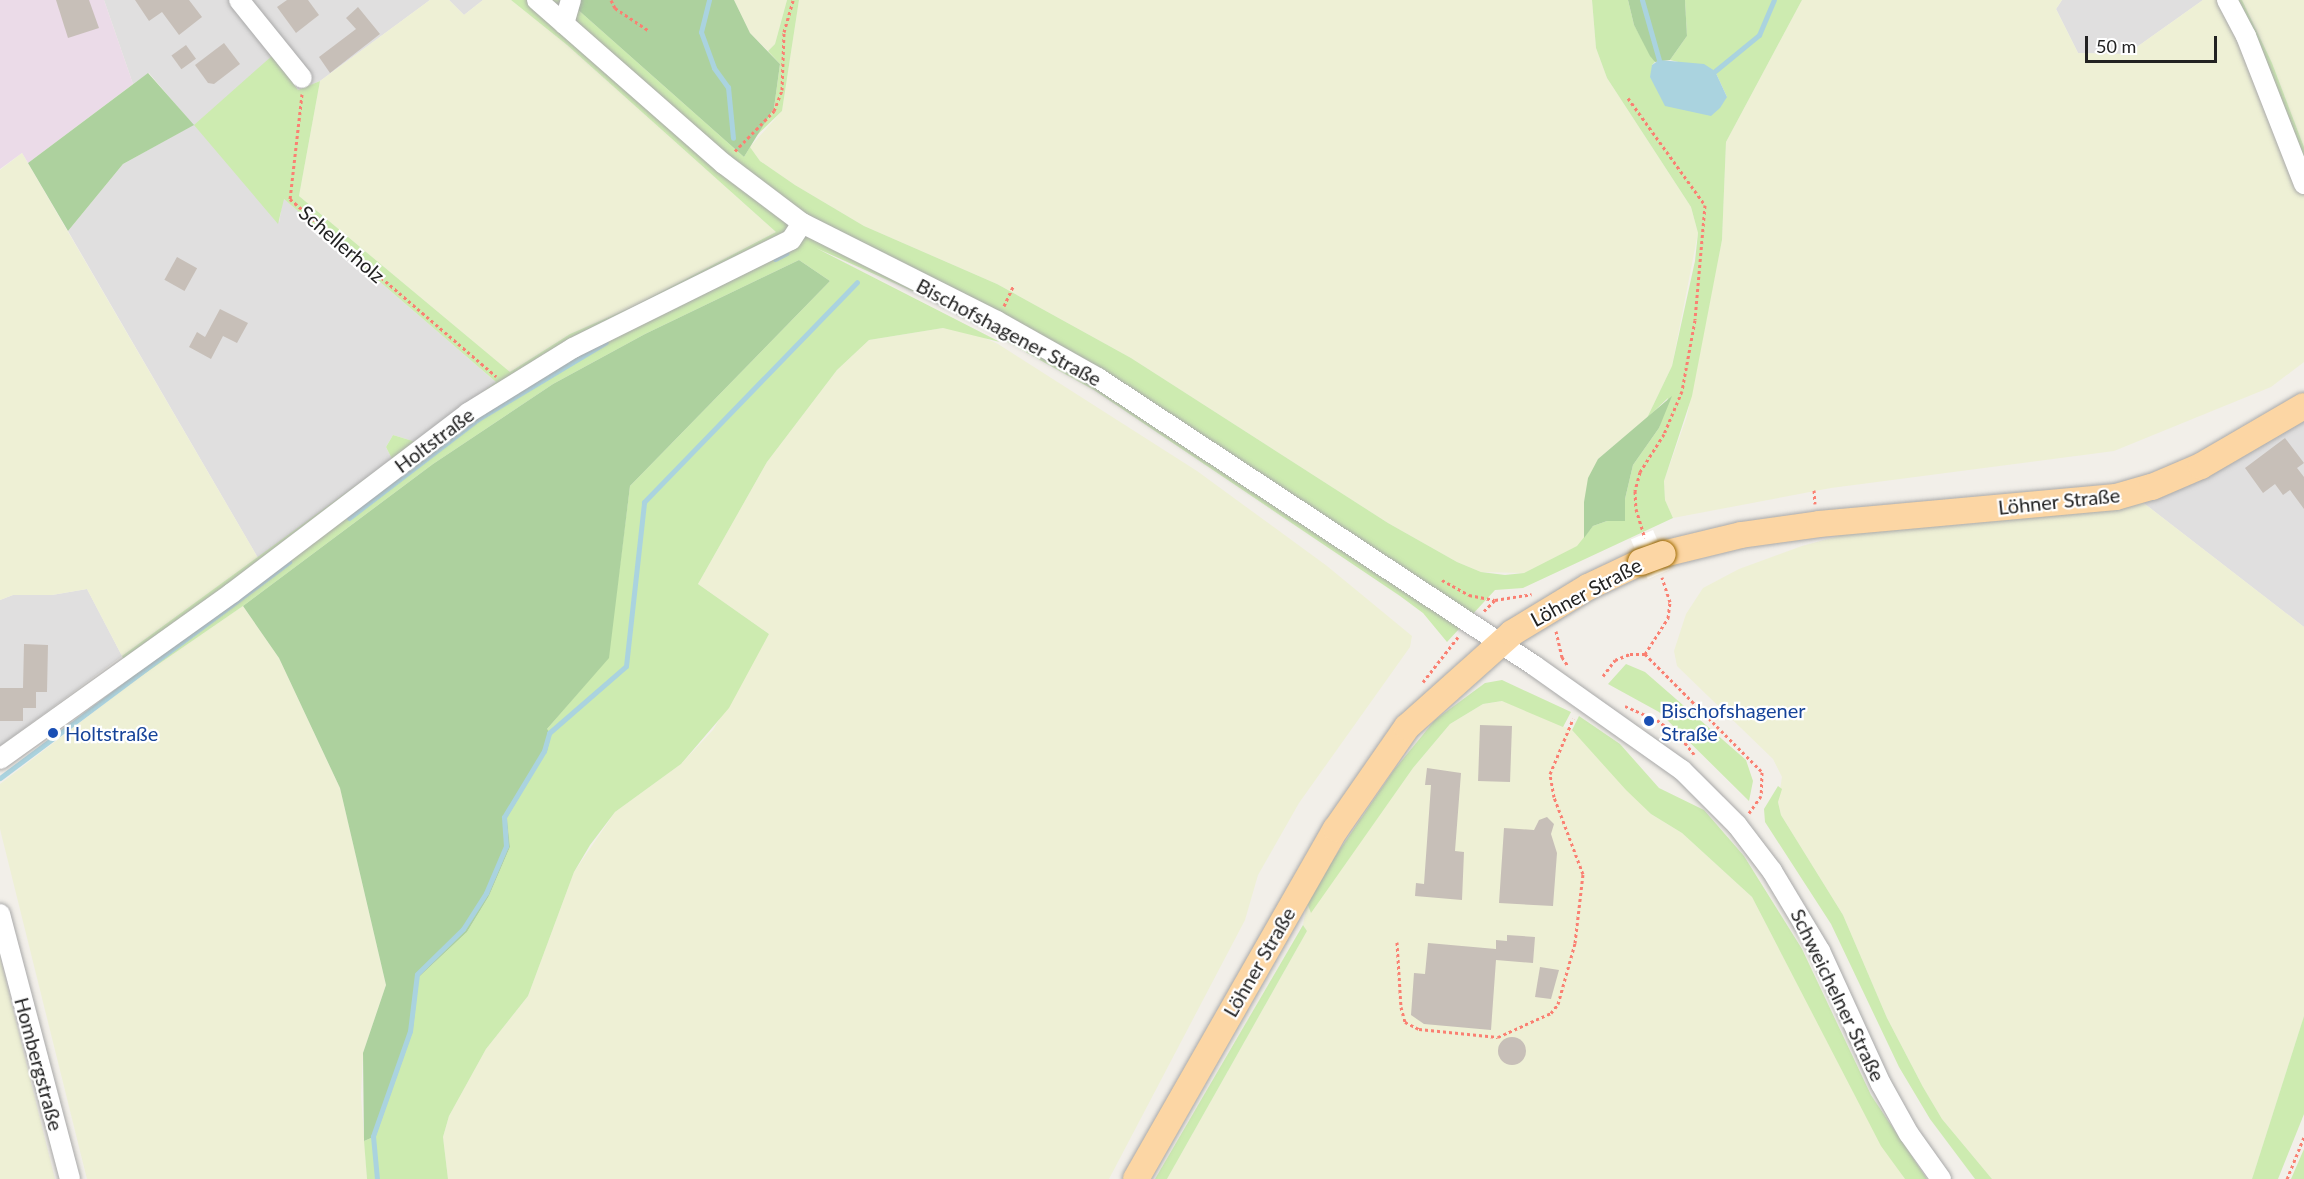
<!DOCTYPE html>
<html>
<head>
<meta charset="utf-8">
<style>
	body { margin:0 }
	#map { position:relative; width:2304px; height:1179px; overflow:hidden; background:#f2efe9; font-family:Lato,sans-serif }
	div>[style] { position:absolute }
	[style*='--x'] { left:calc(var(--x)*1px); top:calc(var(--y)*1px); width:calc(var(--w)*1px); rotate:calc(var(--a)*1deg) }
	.residential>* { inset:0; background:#e0dfdf }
	.industrial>* { inset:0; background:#ebdbe8 }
	.farmland>* { inset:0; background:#eef0d5 }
	.grass>* { inset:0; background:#cdebb0 }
	.forest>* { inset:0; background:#add19e }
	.water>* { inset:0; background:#aad3df }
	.pier>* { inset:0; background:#fff; transform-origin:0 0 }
	.stream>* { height:5px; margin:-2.5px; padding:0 2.5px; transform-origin:2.5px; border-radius:2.5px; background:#aad3df }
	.building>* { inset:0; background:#c7bfb8; transform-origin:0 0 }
	.round { border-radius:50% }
	.path>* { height:3px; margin-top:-1.5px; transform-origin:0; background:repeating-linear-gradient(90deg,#fa8072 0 3px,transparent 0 6px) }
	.roads { filter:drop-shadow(0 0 2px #a9a9a9) drop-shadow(0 0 2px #a9a9a9) }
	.minor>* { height:20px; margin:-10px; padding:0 10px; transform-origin:10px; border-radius:10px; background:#fff }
	.major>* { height:26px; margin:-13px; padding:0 13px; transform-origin:13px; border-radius:13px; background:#fcd6a4 }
	.bridges { filter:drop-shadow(0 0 2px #a06b00) drop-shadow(0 0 2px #a06b00) }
	.major-bridge>* { height:26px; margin:-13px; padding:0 13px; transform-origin:13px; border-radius:13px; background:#fcd6a4 }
	.dots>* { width:16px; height:16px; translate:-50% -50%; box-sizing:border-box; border:3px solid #fff; border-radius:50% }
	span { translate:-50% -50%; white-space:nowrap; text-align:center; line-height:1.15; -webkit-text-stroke:4.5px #fff; paint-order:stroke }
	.street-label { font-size:20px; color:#222 }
	.transit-label { font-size:20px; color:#164399 }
	.left { translate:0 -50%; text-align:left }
	.scale { position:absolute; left:2085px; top:36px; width:132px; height:27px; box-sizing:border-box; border:3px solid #222; border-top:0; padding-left:8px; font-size:18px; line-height:21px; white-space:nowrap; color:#222; -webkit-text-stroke:4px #fff; paint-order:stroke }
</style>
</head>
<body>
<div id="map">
	<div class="residential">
		<i style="clip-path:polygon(104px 0,430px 0,320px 81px,298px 90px,287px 73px,279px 223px,283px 198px,496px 382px,416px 442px,393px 435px,386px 447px,392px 459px,258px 558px,68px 231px,123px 164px,193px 125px,149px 73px,133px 84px)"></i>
		<i style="clip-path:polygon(449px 0,483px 0,464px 15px)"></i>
		<i style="clip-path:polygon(2062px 0,2203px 0,2127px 54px,2078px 53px,2056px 9px)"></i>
		<i style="clip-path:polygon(2304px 414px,2304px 627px,2141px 501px)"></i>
		<i style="clip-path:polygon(87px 589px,122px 656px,0 746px,0 600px,13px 595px,52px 595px)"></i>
	</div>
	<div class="industrial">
		<i style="clip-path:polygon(0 0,104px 0,133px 84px,28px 163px,22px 153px,0 169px)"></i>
	</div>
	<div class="farmland">
		<i style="clip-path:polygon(430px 0,449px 0,464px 15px,483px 0,511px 0,567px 45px,776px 232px,632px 307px,570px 334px,510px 372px,299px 196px,320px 81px)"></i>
		<i style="clip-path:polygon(734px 0,787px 0,775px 44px,768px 51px,750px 33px)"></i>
		<i style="clip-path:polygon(799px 0,1592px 0,1596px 48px,1607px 78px,1691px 207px,1698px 233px,1672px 366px,1647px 418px,1598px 459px,1584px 502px,1584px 538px,1578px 546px,1524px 573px,1481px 572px,1457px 562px,1388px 523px,1131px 358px,997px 284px,864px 226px,795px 185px,760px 161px,750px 147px,782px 111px)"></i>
		<i style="clip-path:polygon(1802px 0,2062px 0,2056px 9px,2078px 53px,2127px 54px,2203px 0,2221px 0,2304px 191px,2304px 362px,2271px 387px,2114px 451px,1831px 488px,1673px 518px,1665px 500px,1664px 481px,1687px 416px,1722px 240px,1726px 142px)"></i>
		<i style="clip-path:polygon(2242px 0,2304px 0,2304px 147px,2272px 63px)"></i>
		<i style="clip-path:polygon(22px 153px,258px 558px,122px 656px,87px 589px,52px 595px,13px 595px,0 600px,0 170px)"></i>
		<i style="clip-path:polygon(943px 328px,974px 333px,998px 344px,1197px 471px,1327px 566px,1412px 636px,1410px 647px,1299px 803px,1258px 875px,1245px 920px,1109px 1179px,448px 1179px,443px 1137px,449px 1116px,486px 1049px,528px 996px,574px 872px,615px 812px,681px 764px,713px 730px,769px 634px,698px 584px,767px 462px,837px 370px,869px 340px)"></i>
		<i style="clip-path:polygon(2141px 501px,2304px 627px,2304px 1016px,2252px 1179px,1992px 1179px,1942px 1119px,1923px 1087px,1887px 1018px,1843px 915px,1781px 815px,1778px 802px,1782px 777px,1773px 759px,1677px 666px,1674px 651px,1686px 614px,1703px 588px,1739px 569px,1802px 546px,1853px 532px,1969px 524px)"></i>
		<i style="clip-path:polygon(243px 606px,279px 658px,340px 788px,386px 985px,363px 1053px,361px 1096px,367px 1179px,87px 1179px,0 829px,0 784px,134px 681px)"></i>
		<i style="clip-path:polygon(1503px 701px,1572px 730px,1651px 814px,1682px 833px,1752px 897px,1881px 1145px,1905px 1179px,1167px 1179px,1307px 931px,1303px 925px,1307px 903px,1311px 912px,1413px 768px,1450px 724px,1483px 704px)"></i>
		<i style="clip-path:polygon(0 957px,55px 1179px,0 1179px)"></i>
	</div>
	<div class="grass">
		<i style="clip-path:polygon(511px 0,567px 0,744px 157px,750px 147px,760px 161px,795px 185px,864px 226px,997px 284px,1131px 358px,1388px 523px,1457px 562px,1481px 572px,1505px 575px,1524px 573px,1577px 546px,1593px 526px,1607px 521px,1625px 521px,1625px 499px,1633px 465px,1659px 428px,1668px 398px,1647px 418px,1672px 366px,1695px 261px,1698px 233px,1691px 207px,1607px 78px,1596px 48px,1592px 0,1628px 0,1634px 25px,1655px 62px,1652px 65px,1727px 97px,1715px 71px,1670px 60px,1687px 36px,1685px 0,1802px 0,1726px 142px,1722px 240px,1692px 396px,1664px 481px,1665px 500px,1673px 518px,1523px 588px,1495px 590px,1447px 642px,1423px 613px,1400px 596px,1094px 390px,930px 299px,816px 248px,1000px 342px,943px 328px,869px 340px,837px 370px,767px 462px,698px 584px,769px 634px,729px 708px,681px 764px,615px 812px,590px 845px,574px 872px,528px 996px,486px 1049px,449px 1116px,443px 1137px,448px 1179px,367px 1179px,364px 1141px,376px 1136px,413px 1031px,419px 977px,467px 932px,489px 896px,510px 847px,507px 818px,547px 751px,547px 729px,608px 658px,630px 486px,830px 281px,799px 260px,645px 334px,553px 384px,433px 464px,243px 606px,134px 681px,122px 656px,392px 459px,386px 447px,393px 435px,416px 442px,496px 382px,284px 199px,278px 224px,194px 125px,273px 55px,298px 90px,320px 81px,299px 196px,510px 372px,570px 334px,632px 307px,776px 232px,567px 45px)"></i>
		<i style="clip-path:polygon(787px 0,799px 0,782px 111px,754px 138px,774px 108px,780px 64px,768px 51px,775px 44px)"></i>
		<i style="clip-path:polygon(2221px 0,2242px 0,2272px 63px,2304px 147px,2304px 191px)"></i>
		<i style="clip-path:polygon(1626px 664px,1645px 672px,1746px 760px,1753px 781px,1749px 801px,1659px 712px,1608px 684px)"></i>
		<i style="clip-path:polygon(1502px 680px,1571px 712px,1563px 727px,1502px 701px,1483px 704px,1450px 724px,1413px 768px,1311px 913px,1307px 903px,1317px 883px,1394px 770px,1435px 720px,1485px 683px)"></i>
		<i style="clip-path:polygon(1579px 716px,1620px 744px,1659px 788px,1704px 810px,1744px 856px,1802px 949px,1871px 1095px,1927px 1179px,1905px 1179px,1881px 1146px,1752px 897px,1682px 833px,1651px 814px,1626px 790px,1572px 730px)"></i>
		<i style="clip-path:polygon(1778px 786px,1782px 789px,1778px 802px,1781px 815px,1843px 915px,1887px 1018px,1923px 1087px,1942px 1119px,1992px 1179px,1975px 1179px,1930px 1119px,1899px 1067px,1831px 924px,1765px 822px,1764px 809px)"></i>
		<i style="clip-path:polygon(1303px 925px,1307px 931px,1167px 1179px,1155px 1179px)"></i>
		<i style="clip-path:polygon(2304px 1016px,2304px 1114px,2278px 1179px,2252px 1179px)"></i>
		<i style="clip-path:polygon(2304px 1149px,2304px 1179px,2291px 1179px)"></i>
	</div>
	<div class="forest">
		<i style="clip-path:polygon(567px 0,734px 0,750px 33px,780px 64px,774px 108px,744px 157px)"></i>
		<i style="clip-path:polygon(1628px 0,1685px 0,1687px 36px,1670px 60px,1655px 62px,1650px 56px,1634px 25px)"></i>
		<i style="clip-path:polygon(148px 73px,194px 125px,123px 164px,68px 231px,28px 163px)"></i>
		<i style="clip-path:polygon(799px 260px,830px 281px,630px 486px,609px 658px,547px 729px,551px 735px,547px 751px,507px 818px,510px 847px,489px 896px,467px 932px,419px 977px,413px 1031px,376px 1136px,364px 1141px,363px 1053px,386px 985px,340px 788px,279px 658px,243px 606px,433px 464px,553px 384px,645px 334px)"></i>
		<i style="clip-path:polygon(1672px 396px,1659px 428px,1633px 465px,1625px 499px,1625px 521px,1607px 521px,1593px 526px,1584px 538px,1584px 502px,1588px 478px,1598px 459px)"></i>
	</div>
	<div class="water">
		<i style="clip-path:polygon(1659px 60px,1704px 64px,1715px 71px,1727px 97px,1720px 108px,1711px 116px,1665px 106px,1650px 77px,1652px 65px)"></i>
	</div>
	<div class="pier">
		<i style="left:1653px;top:530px;width:43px;height:24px;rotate:67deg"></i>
	</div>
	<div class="stream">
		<i style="--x:709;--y:0;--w:33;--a:104"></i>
		<i style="--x:701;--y:32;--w:38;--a:70"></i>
		<i style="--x:714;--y:68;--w:24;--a:54"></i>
		<i style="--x:728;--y:87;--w:51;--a:84.4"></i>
		<i style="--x:1642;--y:0;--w:62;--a:74.2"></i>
		<i style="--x:1715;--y:71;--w:57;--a:-39.3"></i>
		<i style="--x:1759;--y:35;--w:38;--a:-67"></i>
		<i style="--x:775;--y:259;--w:13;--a:-27"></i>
		<i style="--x:349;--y:518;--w:163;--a:-37.5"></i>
		<i style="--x:478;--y:419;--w:149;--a:-31"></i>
		<i style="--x:0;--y:778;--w:361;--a:-36.8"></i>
		<i style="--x:377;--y:1179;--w:43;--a:-95.3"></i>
		<i style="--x:373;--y:1136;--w:111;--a:-70.6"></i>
		<i style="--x:410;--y:1031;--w:57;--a:-83"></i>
		<i style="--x:417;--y:974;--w:64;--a:-44.4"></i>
		<i style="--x:463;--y:929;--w:43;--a:-57.4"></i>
		<i style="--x:486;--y:893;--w:51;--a:-66.9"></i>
		<i style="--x:506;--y:846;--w:29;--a:-94"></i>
		<i style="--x:504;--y:817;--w:77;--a:-58.8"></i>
		<i style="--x:544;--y:751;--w:19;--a:-74"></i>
		<i style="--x:549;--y:733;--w:102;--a:-41"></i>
		<i style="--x:626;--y:666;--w:165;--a:-83.7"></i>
		<i style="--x:644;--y:502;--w:306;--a:-45.9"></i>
	</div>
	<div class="building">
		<i style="clip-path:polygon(56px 0,89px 0,99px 28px,68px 38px)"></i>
		<i style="clip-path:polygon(135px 0,189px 0,202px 17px,179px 35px,162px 12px,149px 21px)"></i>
		<i style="clip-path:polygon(287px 0,308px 0,319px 15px,296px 33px,277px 7px)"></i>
		<i style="clip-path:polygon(358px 7px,380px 34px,330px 73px,319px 57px,356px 29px,346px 18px)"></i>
		<i style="clip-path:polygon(224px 43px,240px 64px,214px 84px,208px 83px,195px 65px)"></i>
		<i style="left:186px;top:45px;width:17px;height:18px;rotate:54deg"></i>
		<i style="left:177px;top:257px;width:23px;height:26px;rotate:29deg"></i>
		<i style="clip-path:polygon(220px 309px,248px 323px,237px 343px,223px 336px,211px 359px,189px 347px,197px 332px,205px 337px)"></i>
		<i style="clip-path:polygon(2285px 438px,2304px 463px,2297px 468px,2304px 477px,2304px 509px,2290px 490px,2283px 495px,2275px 484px,2263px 493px,2245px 468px)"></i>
		<i style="clip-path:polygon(24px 644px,48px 645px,47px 692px,36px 692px,36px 708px,23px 708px,23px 721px,0 721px,0 688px,23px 688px)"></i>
		<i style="left:1480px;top:725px;width:32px;height:56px;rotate:2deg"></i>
		<i style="clip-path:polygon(1427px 768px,1461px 773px,1455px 851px,1464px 852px,1462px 900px,1415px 896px,1416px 883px,1424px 884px,1431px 785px,1425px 785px)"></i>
		<i style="clip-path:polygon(1547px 817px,1554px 824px,1551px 834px,1557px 853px,1553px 906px,1499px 903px,1504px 828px,1534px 830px,1539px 820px)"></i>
		<i style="clip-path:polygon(1507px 935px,1535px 937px,1533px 963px,1496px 960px,1491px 1030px,1424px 1024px,1411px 1015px,1414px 973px,1425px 974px,1428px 943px,1496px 949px,1496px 940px,1507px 941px)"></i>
		<i style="clip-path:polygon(1540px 967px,1559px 970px,1551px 999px,1535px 997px)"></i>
		<i class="round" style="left:1498px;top:1037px;width:28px;height:28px"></i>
	</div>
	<div class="path">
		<i style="--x:611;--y:0;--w:9;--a:63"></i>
		<i style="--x:615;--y:8;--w:40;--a:34"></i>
		<i style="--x:302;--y:94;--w:106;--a:96.5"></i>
		<i style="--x:290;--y:199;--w:272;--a:40.7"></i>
		<i style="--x:1628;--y:98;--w:132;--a:54.3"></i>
		<i style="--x:1705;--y:205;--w:115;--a:95"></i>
		<i style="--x:1695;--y:320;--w:72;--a:100.4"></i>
		<i style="--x:1682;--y:391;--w:47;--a:112.7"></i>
		<i style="--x:1664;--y:434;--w:45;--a:122.3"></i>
		<i style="--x:1640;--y:472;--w:20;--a:105"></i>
		<i style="--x:1635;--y:491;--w:18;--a:87"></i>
		<i style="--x:1636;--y:509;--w:30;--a:73"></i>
		<i style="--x:735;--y:151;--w:56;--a:-45.7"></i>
		<i style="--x:774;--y:111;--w:22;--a:-69"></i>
		<i style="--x:782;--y:90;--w:58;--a:-88"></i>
		<i style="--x:784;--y:32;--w:33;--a:-74"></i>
		<i style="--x:1004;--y:306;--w:23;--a:-65"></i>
		<i style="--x:1814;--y:490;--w:14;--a:86"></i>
		<i style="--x:1442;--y:580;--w:31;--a:29"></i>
		<i style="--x:1469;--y:595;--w:26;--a:11"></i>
		<i style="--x:1495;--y:600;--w:37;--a:-9"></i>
		<i style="--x:1484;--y:611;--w:16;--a:-45"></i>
		<i style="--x:1556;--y:631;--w:27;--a:77"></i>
		<i style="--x:1562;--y:657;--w:11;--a:56"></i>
		<i style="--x:1645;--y:654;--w:43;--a:-57.4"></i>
		<i style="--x:1668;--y:618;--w:16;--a:-83"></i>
		<i style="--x:1670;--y:602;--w:26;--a:-108"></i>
		<i style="--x:1603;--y:676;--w:20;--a:-53"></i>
		<i style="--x:1615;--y:660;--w:16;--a:-22"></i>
		<i style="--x:1630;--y:654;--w:15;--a:0"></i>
		<i style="--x:1645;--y:654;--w:166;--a:45.2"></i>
		<i style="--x:1762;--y:772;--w:24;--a:92"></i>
		<i style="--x:1761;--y:796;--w:21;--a:125"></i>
		<i style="--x:1423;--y:682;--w:57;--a:-52.1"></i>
		<i style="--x:1625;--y:706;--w:35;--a:24"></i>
		<i style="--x:1657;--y:720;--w:30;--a:37"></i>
		<i style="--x:1681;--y:738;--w:21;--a:51"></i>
		<i style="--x:1397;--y:942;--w:65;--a:86.5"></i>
		<i style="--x:1401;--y:1007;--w:16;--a:75"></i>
		<i style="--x:1405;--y:1022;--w:16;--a:27"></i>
		<i style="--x:1419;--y:1029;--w:79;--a:5.8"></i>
		<i style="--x:1498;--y:1037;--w:58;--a:-24.4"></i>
		<i style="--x:1551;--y:1013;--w:11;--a:-52"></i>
		<i style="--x:1558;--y:1004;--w:63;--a:-74.4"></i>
		<i style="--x:1575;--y:943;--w:69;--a:-83.4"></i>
		<i style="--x:1583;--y:874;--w:82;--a:-110.6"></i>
		<i style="--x:1554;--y:797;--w:23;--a:-100"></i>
		<i style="--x:1550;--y:774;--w:60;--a:-67.3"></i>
		<i style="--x:2287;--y:1179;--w:45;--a:-68"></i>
	</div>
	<div class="roads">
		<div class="minor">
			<i style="--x:239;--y:0;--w:100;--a:51.1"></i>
			<i style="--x:537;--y:0;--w:249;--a:41.3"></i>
			<i style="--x:724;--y:164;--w:98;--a:37.1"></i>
			<i style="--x:802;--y:223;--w:218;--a:26.7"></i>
			<i style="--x:997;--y:321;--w:116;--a:29.4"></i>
			<i style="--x:1098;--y:378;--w:523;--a:33.39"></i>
			<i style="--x:1535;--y:666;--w:180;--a:35.3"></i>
			<i style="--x:1682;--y:770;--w:78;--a:45"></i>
			<i style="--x:1737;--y:825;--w:58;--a:52.7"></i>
			<i style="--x:1772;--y:871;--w:93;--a:59"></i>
			<i style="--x:1820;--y:951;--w:146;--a:65.4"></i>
			<i style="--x:1881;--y:1084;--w:57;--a:60.8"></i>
			<i style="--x:1909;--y:1134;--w:55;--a:54.6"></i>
			<i style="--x:2227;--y:0;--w:41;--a:62.2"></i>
			<i style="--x:2246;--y:36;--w:159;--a:68.6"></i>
			<i style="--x:564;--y:24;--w:25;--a:-74"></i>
			<i style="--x:0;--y:759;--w:285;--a:-35.6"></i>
			<i style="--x:232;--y:593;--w:297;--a:-37.3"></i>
			<i style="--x:468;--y:413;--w:123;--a:-31.8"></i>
			<i style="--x:573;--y:348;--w:243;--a:-26.4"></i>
			<i style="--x:791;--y:240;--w:20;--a:-57"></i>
			<i style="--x:0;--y:914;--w:274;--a:75.2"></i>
		</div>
		<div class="major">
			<i style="--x:1663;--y:554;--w:80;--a:-13.7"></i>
			<i style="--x:1741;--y:535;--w:79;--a:-8"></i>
			<i style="--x:1819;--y:524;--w:298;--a:-5.2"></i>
			<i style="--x:2116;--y:497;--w:37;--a:-16"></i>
			<i style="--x:2152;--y:487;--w:53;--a:-23.2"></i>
			<i style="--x:2201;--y:466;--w:119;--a:-30.2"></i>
			<i style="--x:1136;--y:1179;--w:403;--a:-60.3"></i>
			<i style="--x:1336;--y:829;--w:124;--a:-55.2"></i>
			<i style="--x:1407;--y:727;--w:141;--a:-41.8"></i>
			<i style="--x:1512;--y:633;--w:89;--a:-31.2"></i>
			<i style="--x:1588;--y:587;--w:59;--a:-25.3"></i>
		</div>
	</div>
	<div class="bridges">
		<div class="major-bridge">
			<i style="--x:1641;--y:562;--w:23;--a:-20"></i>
		</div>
	</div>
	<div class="dots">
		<i style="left:1649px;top:721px;background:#1a4fb4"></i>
		<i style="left:53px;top:733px;background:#1a4fb4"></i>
	</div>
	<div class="street-label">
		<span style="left:342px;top:244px;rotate:41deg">Schellerholz</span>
		<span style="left:1009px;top:332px;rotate:28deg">Bischofshagener Straße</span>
		<span style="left:434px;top:440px;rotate:-37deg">Holtstraße</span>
		<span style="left:2059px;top:501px;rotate:-6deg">Löhner Straße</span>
		<span style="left:1586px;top:592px;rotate:-28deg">Löhner Straße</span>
		<span style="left:1259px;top:962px;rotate:-60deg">Löhner Straße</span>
		<span style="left:1838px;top:995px;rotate:64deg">Schweichelner Straße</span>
		<span style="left:39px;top:1064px;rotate:75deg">Hombergstraße</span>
	</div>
	<div class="transit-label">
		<span class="left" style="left:1661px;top:722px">Bischofshagener<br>Straße</span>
		<span class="left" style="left:65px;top:733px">Holtstraße</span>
	</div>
	<div class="scale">50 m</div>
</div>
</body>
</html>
